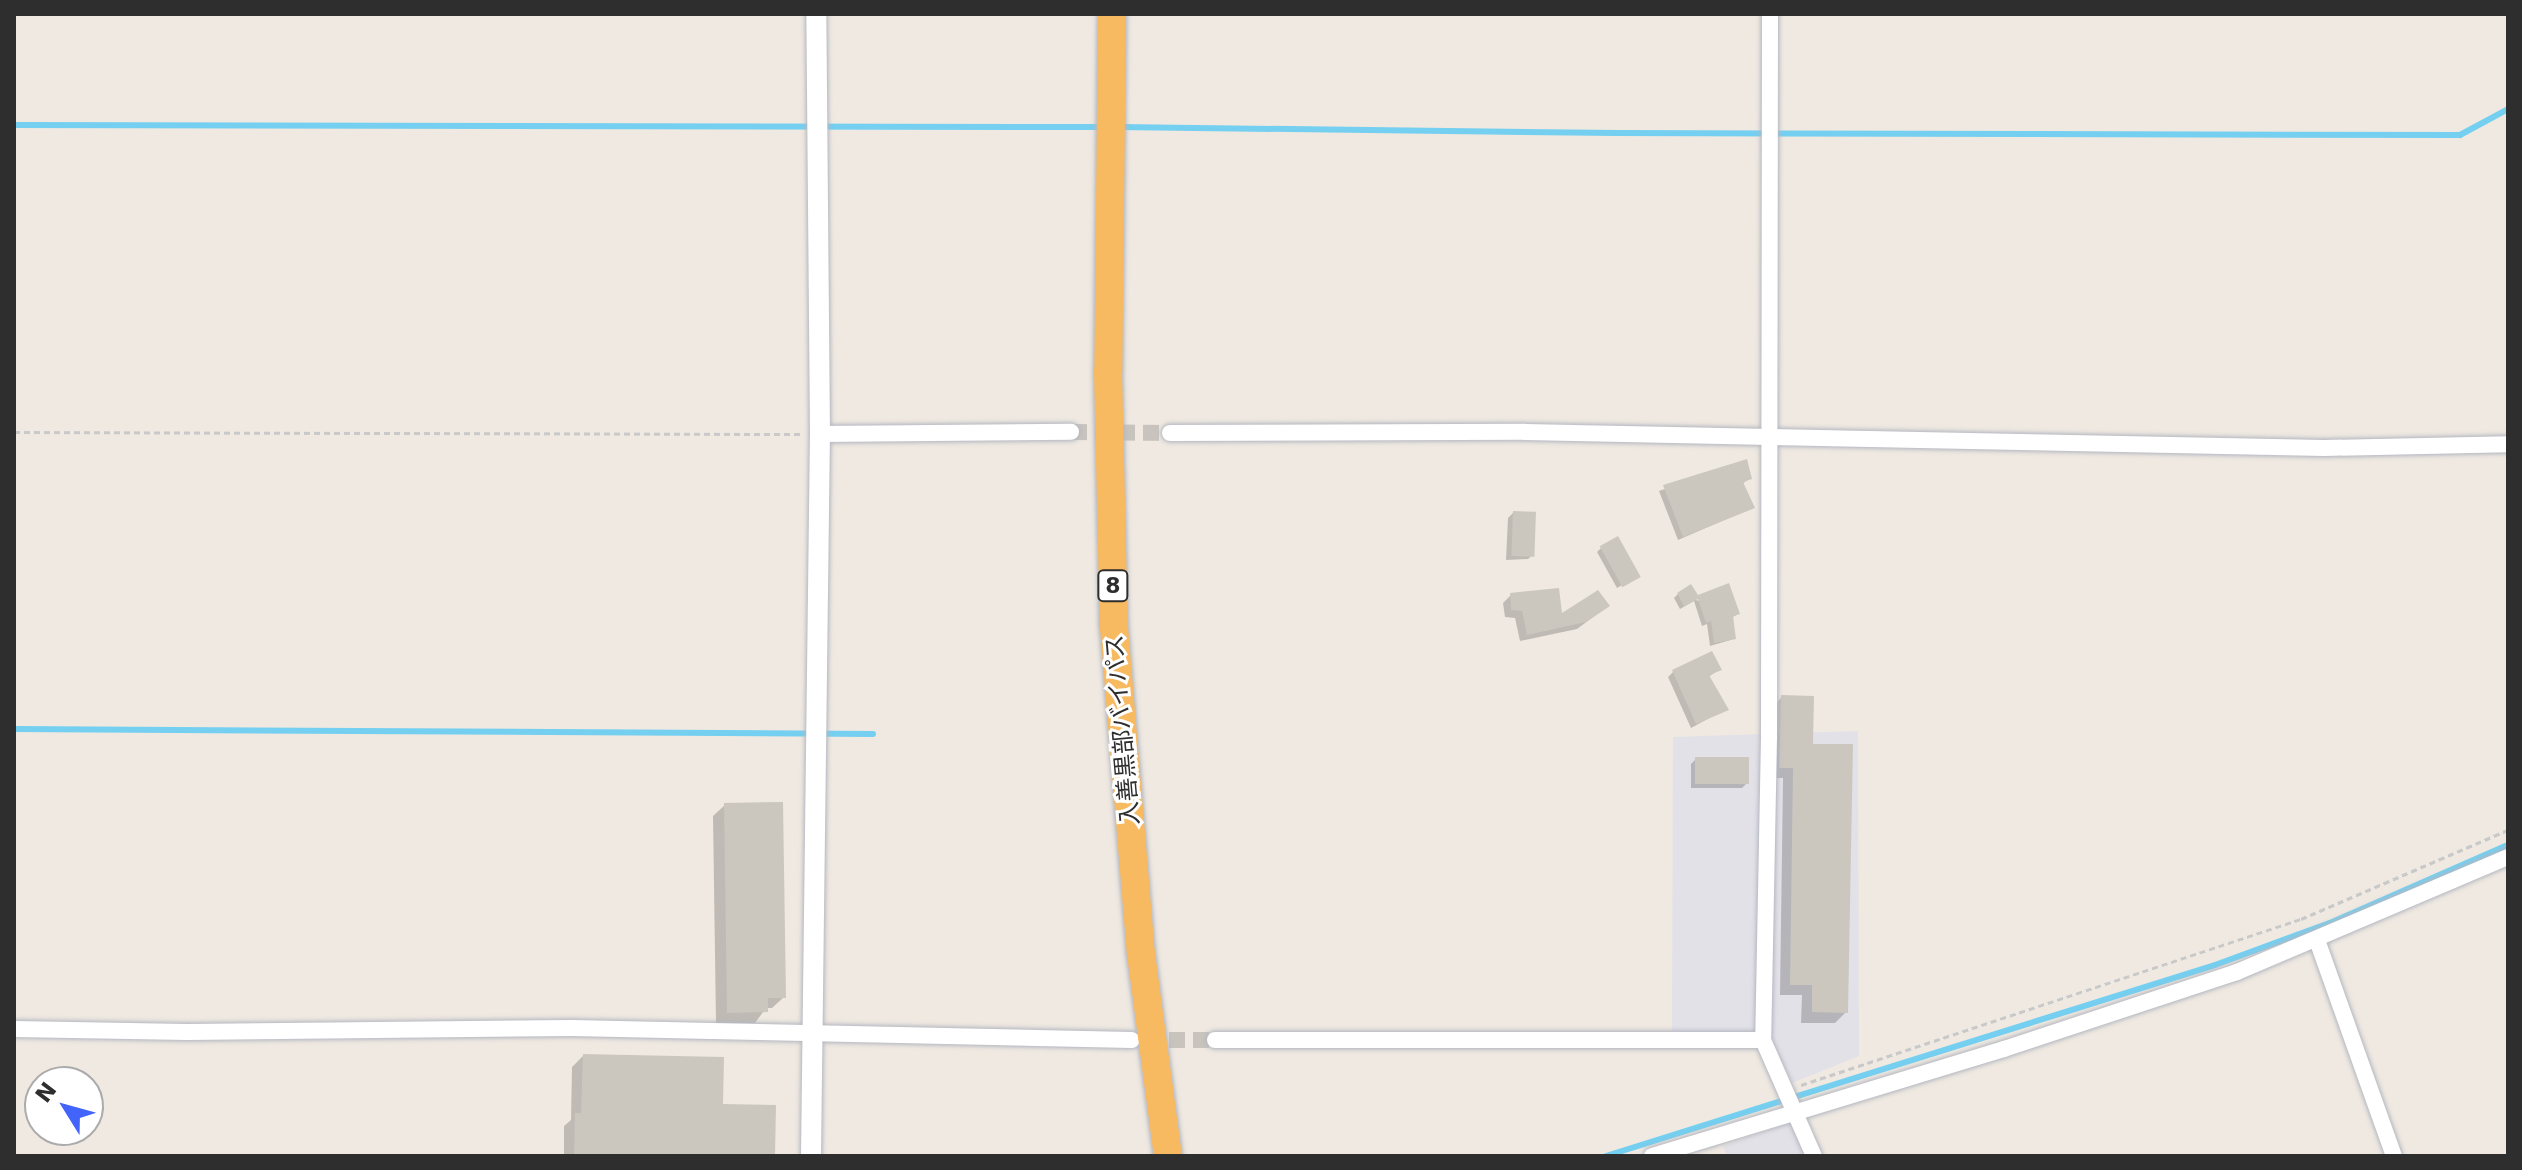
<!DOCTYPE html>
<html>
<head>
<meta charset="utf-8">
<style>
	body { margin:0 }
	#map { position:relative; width:2522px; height:1170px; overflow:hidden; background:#efe9e1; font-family:"DejaVu Sans","Noto Sans JP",sans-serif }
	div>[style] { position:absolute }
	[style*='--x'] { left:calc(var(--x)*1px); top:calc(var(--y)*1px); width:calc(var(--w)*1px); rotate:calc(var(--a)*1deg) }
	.industrial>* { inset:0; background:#e3e1e8 }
	.shadow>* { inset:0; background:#0003 }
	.stream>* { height:6px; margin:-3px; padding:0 3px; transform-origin:3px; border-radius:3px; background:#75cff0 }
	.building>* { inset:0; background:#cbc7bf; transform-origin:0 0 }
	.minor-tunnel>* { height:16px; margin-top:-8px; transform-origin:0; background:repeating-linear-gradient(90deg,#c8c4bd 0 16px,transparent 0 24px) }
	.path>* { height:3px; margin-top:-1.5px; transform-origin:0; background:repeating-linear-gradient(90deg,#c9c9c9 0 6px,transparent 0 10px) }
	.roads { filter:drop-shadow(0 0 2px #b4b7c1) drop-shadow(0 0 2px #b4b7c1) }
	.minor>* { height:16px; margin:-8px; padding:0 8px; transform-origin:8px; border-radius:8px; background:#fff }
	.tertiary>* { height:20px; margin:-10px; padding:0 10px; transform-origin:10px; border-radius:10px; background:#fff }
	.trunk>* { height:28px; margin:-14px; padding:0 14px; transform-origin:14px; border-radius:14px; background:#f8ba60 }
	span { translate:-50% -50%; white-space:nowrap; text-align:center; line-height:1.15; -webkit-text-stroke:6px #fff; paint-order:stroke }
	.shield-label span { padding:2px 6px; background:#fff; border:2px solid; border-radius:6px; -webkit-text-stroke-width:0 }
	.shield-label { font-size:22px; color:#2e2e2e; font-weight:700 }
	.street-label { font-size:24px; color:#2e2e2e }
	.frame { position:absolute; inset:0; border:16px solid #2e2e2e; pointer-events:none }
	.north { position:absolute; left:24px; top:1066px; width:80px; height:80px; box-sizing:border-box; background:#fff; border:2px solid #ababab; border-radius:50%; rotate:307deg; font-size:22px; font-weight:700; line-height:32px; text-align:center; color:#2e2e2e }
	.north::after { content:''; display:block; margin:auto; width:28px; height:36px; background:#4264fb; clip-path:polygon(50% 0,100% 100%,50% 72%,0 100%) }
</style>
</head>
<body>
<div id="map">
	<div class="industrial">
		<i style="clip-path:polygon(1858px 731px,1859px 1056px,1792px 1083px,1770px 1035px,1672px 1031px,1673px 737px)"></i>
		<i style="clip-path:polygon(1792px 1122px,1807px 1156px,1727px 1156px,1723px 1146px)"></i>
	</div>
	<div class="shadow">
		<i style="clip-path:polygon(1746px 461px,1750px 478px,1742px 484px,1752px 508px,1678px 540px,1659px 491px)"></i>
		<i style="clip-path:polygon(1513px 513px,1534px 554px,1528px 559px,1506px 560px,1508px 518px)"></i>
		<i style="clip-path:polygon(1602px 547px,1638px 576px,1617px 588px,1597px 552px)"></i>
		<i style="clip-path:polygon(1678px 594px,1738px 614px,1731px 618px,1734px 639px,1710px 646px,1707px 624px,1702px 626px,1694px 601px,1680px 609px,1674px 598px)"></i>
		<i style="clip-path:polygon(1511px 595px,1560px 617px,1608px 606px,1577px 629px,1520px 641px,1515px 618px,1505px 617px,1503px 603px)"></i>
		<i style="clip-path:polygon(1719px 670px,1708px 677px,1726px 709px,1691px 728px,1668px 677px,1673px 672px)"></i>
		<i style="clip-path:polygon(1782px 697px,1811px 746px,1846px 1012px,1835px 1023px,1801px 1023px,1802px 995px,1780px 995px,1783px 778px,1769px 778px,1771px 708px)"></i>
		<i style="clip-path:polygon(1696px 759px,1747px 783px,1742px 788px,1691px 788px,1691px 764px)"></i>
		<i style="clip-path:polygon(725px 805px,784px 997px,772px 1008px,766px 1008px,755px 1023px,716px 1023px,713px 816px)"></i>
		<i style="clip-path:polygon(583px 1056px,721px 1106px,773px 1156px,564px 1156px,564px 1126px,571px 1120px,572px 1067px)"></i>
	</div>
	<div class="stream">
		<i style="--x:14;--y:125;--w:1089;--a:0.11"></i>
		<i style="--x:1118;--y:127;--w:499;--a:0.7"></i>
		<i style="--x:1617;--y:133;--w:843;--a:0.14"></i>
		<i style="--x:2460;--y:135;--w:55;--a:-28.4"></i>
		<i style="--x:14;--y:729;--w:859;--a:0.33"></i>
		<i style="--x:1606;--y:1156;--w:638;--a:-17.41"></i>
		<i style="--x:2215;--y:965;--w:122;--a:-20.1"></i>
		<i style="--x:2330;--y:923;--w:194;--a:-23.7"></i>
	</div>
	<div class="building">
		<i style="clip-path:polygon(1747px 459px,1752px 479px,1743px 482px,1755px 508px,1683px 537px,1663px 485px)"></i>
		<i style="left:1513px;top:511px;width:23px;height:45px;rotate:2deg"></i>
		<i style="left:1618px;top:536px;width:47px;height:21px;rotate:61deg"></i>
		<i style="clip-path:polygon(1729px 583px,1740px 614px,1733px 616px,1736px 639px,1714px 643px,1711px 621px,1706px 623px,1698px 599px,1684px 606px,1677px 593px,1691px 584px,1698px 595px)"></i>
		<i style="clip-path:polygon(1559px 588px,1562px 613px,1598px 590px,1610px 606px,1586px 622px,1527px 635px,1522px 611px,1511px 610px,1510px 593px)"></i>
		<i style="clip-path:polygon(1712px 651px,1722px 670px,1709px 675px,1729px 710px,1696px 724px,1672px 670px)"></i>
		<i style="clip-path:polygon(1781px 695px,1814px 696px,1813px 744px,1853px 744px,1848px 1013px,1812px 1012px,1812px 985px,1790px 985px,1793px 768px,1779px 768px)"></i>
		<i style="left:1695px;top:757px;width:54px;height:27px"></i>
		<i style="clip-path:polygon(783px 802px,786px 998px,768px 998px,768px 1012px,727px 1013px,724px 803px)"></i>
		<i style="clip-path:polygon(583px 1054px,724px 1057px,723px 1104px,776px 1105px,775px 1156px,574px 1156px,575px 1113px,581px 1113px)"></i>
	</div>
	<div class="minor-tunnel">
		<i style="--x:1071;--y:432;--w:99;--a:0.6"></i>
		<i style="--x:1145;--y:1040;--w:70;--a:0"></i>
	</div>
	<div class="path">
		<i style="--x:14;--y:432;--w:786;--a:0.15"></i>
		<i style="--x:1801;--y:1085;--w:527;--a:-18.37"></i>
		<i style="--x:2301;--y:919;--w:225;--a:-23.3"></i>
	</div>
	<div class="roads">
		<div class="minor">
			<i style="--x:1770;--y:14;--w:723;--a:90.08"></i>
			<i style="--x:1769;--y:737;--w:303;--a:91.1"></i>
			<i style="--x:1763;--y:1040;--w:127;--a:66.3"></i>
			<i style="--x:1170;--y:433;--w:355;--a:-0.2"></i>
			<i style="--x:1525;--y:432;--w:799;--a:1.15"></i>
			<i style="--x:2324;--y:448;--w:184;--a:-1.2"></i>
			<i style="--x:820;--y:434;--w:251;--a:-0.5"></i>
			<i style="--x:2317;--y:940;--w:229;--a:70.4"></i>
			<i style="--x:14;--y:1029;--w:173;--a:1"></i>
			<i style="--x:187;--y:1032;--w:385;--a:-0.6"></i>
			<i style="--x:572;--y:1028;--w:560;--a:1.23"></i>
			<i style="--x:1215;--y:1040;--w:548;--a:0"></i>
			<i style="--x:1652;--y:1156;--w:368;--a:-16.9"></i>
			<i style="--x:2004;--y:1049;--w:245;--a:-18.3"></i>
			<i style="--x:2237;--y:972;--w:294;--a:-23"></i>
		</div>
		<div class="tertiary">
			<i style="--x:811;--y:1156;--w:722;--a:-89.29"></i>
			<i style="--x:820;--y:434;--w:420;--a:-90.5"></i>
		</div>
		<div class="trunk">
			<i style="--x:1112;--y:14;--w:358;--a:90.6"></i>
			<i style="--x:1108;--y:372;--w:255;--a:88.7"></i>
			<i style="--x:1114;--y:627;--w:328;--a:85.3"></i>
			<i style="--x:1141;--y:954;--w:204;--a:82.4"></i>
		</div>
	</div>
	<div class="shield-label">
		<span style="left:1113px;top:586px">8</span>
	</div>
	<div class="street-label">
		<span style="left:1123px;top:730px;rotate:-95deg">入善黒部バイパス</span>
	</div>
	<div class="frame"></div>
	<div class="north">N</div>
</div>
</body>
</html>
